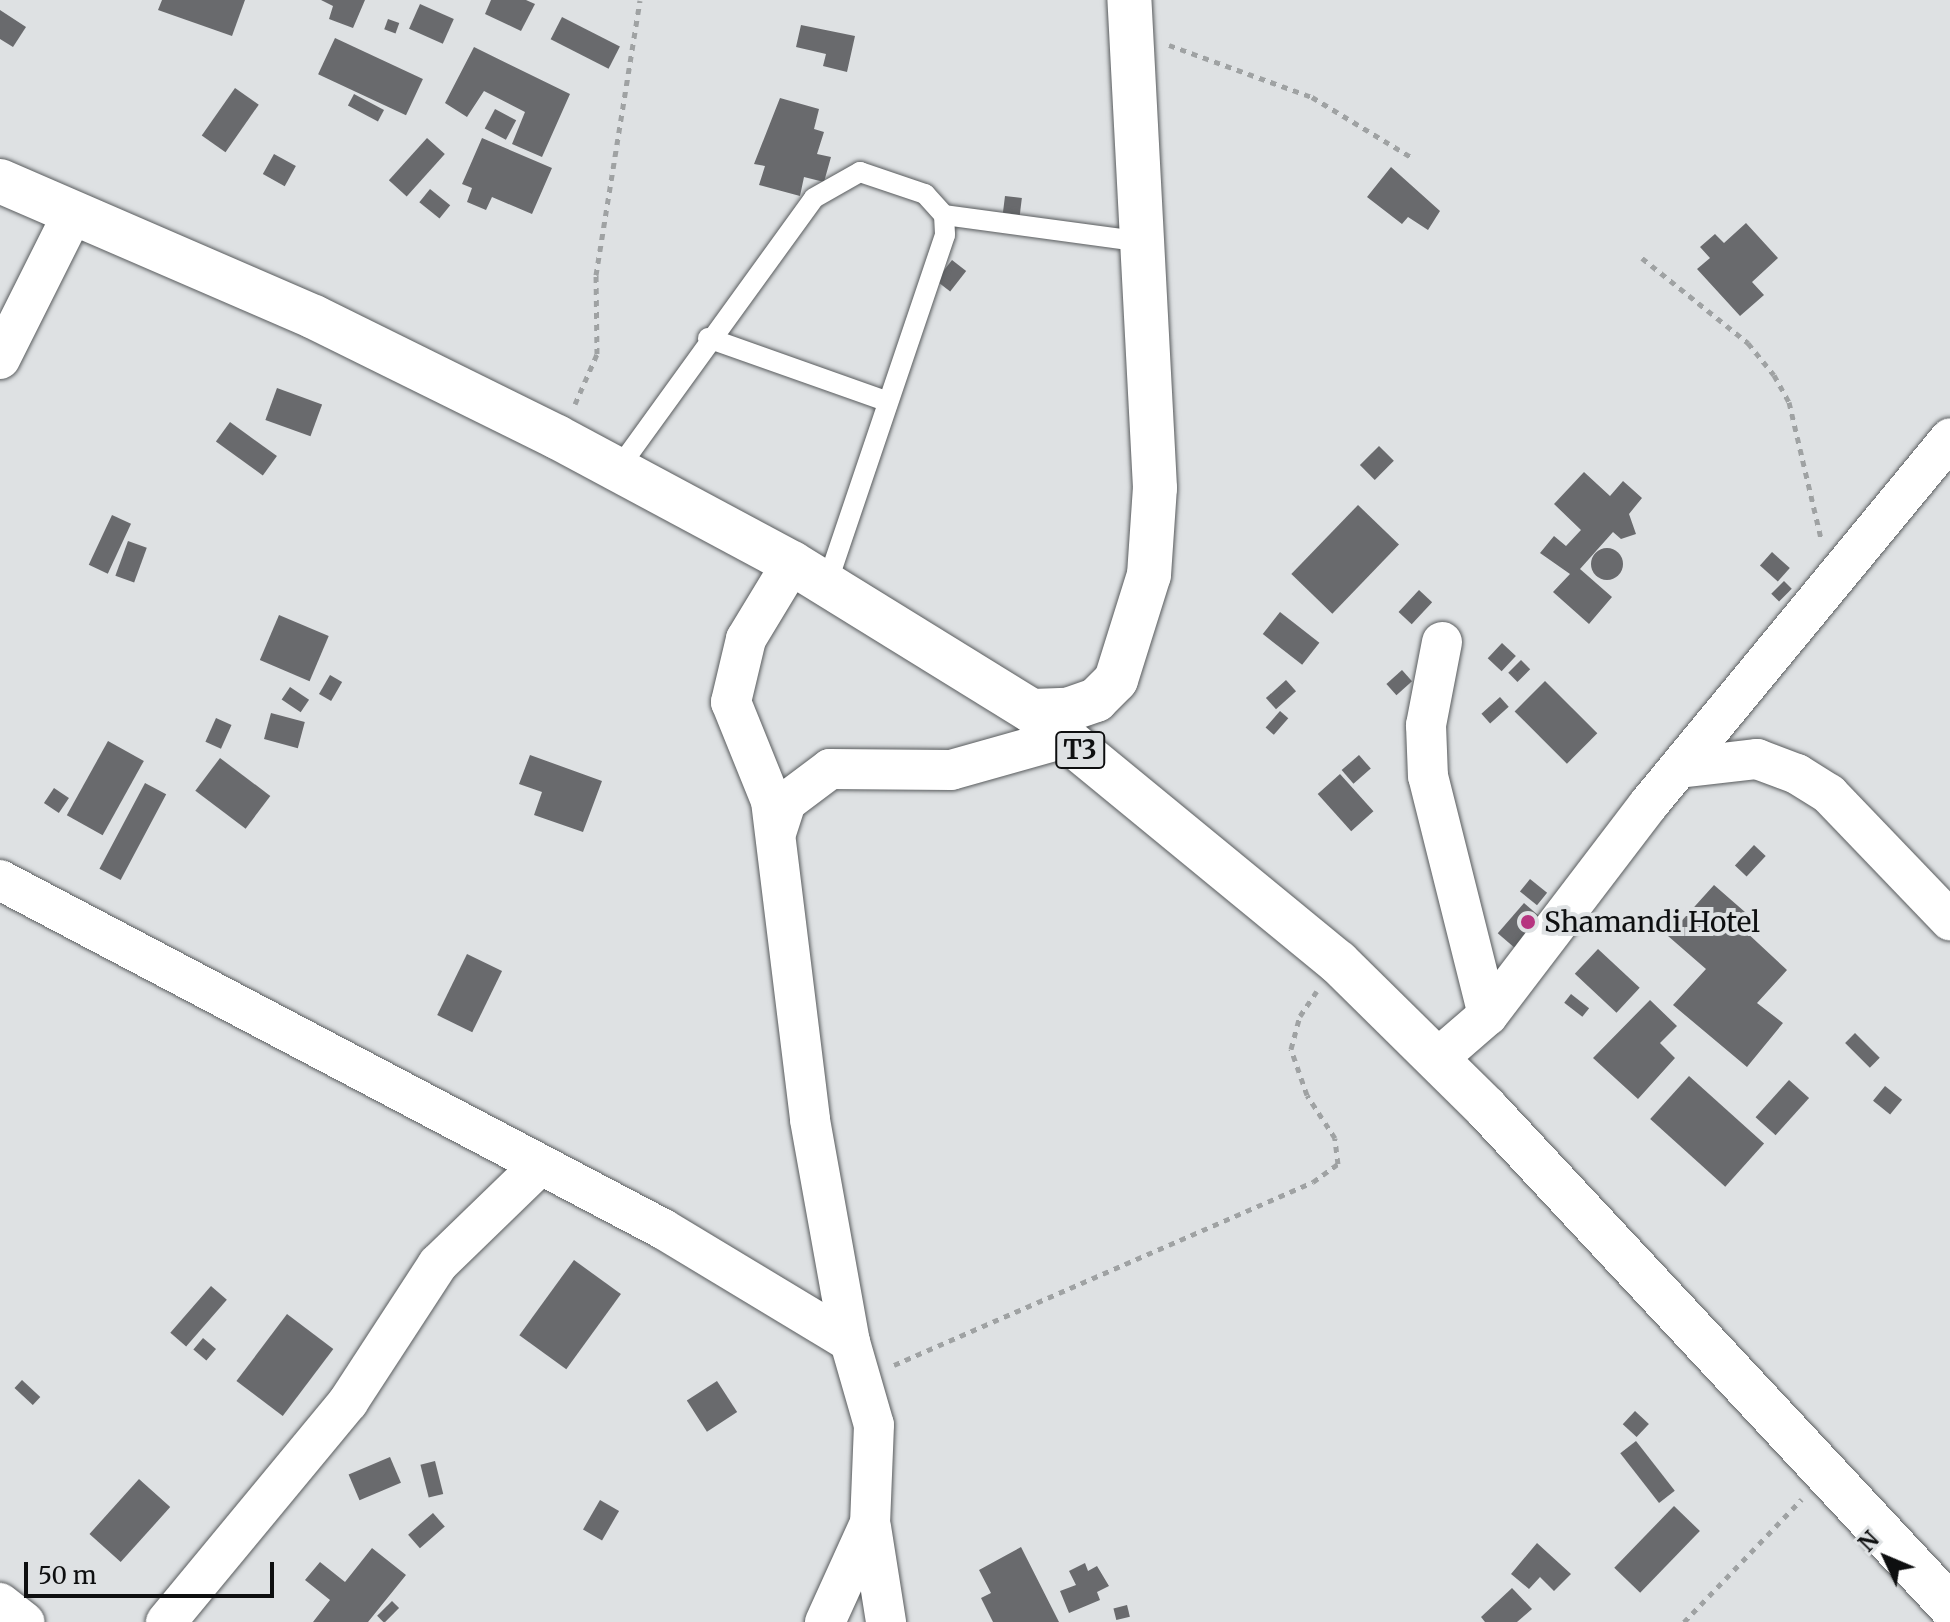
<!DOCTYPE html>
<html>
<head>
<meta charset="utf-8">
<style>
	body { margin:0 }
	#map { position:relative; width:1950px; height:1622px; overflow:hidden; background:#dee1e3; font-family:Merriweather,serif }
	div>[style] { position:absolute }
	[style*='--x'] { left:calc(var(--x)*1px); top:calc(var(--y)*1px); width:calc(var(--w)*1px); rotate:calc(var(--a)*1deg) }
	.building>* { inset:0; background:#696a6d; transform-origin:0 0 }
	.round { border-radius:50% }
	.path>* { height:5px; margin-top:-2.5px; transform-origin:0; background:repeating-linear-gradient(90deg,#9fa2a3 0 6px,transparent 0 12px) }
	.roads { filter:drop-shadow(0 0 2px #595c5e) drop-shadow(0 0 2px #595c5e) }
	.service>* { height:20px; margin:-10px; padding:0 10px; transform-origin:10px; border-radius:10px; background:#fff }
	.minor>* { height:40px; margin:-20px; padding:0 20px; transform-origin:20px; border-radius:20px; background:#fff }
	.primary>* { height:44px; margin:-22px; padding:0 22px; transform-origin:22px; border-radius:22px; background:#fff }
	.trunk>* { height:44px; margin:-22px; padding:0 22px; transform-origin:22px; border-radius:22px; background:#fff }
	.dots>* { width:22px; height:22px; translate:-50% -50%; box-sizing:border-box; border:4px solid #dee1e3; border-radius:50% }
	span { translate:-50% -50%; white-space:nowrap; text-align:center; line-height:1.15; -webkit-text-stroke:8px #dee1e3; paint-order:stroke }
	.shield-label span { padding:2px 6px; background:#dee1e3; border:2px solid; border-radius:6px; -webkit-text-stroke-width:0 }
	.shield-label { font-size:26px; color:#0e0f10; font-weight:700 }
	.poi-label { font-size:28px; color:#0e0f10 }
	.left { translate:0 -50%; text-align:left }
	.north { position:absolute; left:1846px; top:1518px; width:80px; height:80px; -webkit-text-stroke:6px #dee1e3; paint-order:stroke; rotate:314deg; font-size:22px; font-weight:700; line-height:32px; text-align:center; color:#0e0f10 }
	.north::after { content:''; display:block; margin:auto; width:28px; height:36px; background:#0e0f10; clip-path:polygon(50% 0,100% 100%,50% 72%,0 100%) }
	.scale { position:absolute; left:24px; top:1562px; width:250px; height:36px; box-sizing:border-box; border:4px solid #0e0f10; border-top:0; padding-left:10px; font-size:24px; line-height:28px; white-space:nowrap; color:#0e0f10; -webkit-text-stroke:6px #dee1e3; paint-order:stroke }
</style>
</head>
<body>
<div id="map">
	<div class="building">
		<i style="clip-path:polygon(162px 0,245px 0,232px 36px,158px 10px)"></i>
		<i style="clip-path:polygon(321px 0,365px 0,353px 28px,329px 19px,333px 6px)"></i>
		<i style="clip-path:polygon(491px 0,526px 0,535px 4px,521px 31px,485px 14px)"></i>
		<i style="left:420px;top:4px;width:37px;height:27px;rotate:24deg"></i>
		<i style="clip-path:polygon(0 10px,26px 27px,13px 47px,0 39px)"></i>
		<i style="left:562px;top:17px;width:65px;height:25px;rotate:27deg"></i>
		<i style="left:388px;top:19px;width:12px;height:11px;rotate:20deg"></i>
		<i style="clip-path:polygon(801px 25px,855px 36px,847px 72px,823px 66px,826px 54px,796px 47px)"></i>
		<i style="left:335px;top:38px;width:97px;height:40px;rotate:25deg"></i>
		<i style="clip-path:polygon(474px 47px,570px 94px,542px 157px,512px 144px,525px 112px,484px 91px,467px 117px,445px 103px)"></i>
		<i style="left:235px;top:88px;width:29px;height:58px;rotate:35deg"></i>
		<i style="left:354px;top:94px;width:34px;height:13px;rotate:28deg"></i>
		<i style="clip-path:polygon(780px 98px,819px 109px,814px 129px,824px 132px,817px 154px,831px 157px,824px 182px,804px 177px,800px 196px,759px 185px,765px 166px,754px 164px)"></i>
		<i style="left:495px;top:109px;width:24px;height:22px;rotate:28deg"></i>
		<i style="left:427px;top:138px;width:24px;height:57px;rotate:42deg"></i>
		<i style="clip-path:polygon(482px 138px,552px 168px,532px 214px,492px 197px,486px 210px,467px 202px,472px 188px,462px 184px)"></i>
		<i style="left:274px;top:154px;width:25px;height:23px;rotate:29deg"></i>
		<i style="clip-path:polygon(1391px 167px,1440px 211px,1428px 230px,1408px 217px,1402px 224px,1367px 197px)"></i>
		<i style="left:430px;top:189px;width:26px;height:17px;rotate:39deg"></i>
		<i style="left:1005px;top:196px;width:17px;height:17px;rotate:7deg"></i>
		<i style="clip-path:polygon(1746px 223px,1778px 258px,1752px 282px,1764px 295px,1740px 316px,1697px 269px,1710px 258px,1700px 247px,1715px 234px,1724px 243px)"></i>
		<i style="left:952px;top:260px;width:18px;height:26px;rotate:38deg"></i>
		<i style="left:277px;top:388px;width:48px;height:34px;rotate:20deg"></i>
		<i style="left:230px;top:422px;width:58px;height:24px;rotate:36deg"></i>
		<i style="left:1379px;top:446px;width:21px;height:27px;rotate:45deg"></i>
		<i style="clip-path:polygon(1584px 472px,1610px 496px,1623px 481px,1642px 498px,1629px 514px,1636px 534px,1621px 539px,1613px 532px,1580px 569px,1612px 597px,1589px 624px,1553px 592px,1570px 574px,1540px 553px,1554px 536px,1566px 546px,1581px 530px,1554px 504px)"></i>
		<i style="left:1358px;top:505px;width:57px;height:96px;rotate:44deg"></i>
		<i style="left:112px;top:515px;width:21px;height:55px;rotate:25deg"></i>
		<i style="left:128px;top:541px;width:20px;height:37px;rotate:20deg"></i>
		<i class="round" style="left:1591px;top:548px;width:32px;height:32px"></i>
		<i style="left:1772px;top:552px;width:24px;height:18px;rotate:42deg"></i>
		<i style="left:1784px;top:581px;width:11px;height:18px;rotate:45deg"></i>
		<i style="left:1419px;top:590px;width:18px;height:30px;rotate:43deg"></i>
		<i style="left:1280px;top:612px;width:50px;height:28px;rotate:38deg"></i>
		<i style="left:279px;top:615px;width:54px;height:49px;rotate:23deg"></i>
		<i style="left:1502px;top:643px;width:19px;height:21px;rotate:43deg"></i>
		<i style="left:1521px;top:660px;width:13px;height:18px;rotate:45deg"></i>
		<i style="left:1402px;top:670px;width:15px;height:21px;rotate:48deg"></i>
		<i style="left:330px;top:675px;width:14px;height:22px;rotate:30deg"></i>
		<i style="left:1286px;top:680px;width:15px;height:27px;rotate:48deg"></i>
		<i style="left:1545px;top:681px;width:74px;height:43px;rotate:45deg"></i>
		<i style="left:290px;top:687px;width:23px;height:15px;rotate:34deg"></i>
		<i style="left:1500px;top:697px;width:13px;height:25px;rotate:48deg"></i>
		<i style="left:1280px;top:711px;width:11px;height:22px;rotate:41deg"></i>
		<i style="left:271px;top:713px;width:35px;height:27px;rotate:15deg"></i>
		<i style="left:216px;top:718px;width:17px;height:26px;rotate:24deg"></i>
		<i style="left:108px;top:741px;width:41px;height:85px;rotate:29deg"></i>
		<i style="clip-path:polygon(530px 755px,602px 781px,583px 832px,534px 815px,542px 792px,519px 784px)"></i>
		<i style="left:1359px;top:755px;width:18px;height:23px;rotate:49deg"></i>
		<i style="left:220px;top:758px;width:63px;height:41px;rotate:37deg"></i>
		<i style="left:1340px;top:774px;width:50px;height:30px;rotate:48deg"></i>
		<i style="left:145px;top:783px;width:24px;height:97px;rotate:28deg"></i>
		<i style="left:54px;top:788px;width:18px;height:18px;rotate:34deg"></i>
		<i style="left:1754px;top:845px;width:16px;height:28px;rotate:43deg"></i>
		<i style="left:1530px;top:879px;width:22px;height:16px;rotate:39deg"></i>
		<i style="clip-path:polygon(1714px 885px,1753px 919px,1744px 930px,1787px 970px,1757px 1003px,1783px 1023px,1747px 1067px,1673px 1005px,1706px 969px,1668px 936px)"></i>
		<i style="left:1524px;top:903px;width:23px;height:40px;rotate:41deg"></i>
		<i style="left:1598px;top:949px;width:57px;height:34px;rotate:43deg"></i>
		<i style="left:467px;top:954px;width:39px;height:68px;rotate:26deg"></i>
		<i style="left:1571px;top:994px;width:23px;height:11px;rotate:38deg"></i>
		<i style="clip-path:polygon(1650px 1000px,1677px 1026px,1660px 1043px,1675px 1058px,1638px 1099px,1593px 1058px)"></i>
		<i style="left:1855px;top:1033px;width:35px;height:14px;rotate:45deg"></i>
		<i style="left:1689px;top:1076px;width:101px;height:58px;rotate:42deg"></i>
		<i style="left:1789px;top:1080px;width:27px;height:50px;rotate:42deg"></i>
		<i style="left:1885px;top:1086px;width:22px;height:19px;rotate:39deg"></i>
		<i style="left:574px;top:1260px;width:58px;height:93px;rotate:36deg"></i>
		<i style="left:211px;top:1286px;width:21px;height:62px;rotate:41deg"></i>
		<i style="left:287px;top:1314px;width:58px;height:84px;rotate:37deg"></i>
		<i style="left:203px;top:1338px;width:17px;height:15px;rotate:40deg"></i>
		<i style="left:22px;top:1380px;width:25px;height:11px;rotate:43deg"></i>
		<i style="left:717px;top:1381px;width:37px;height:36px;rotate:57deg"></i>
		<i style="left:1635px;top:1411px;width:19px;height:18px;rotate:43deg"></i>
		<i style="left:1636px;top:1441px;width:63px;height:20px;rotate:52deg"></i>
		<i style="left:390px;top:1457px;width:28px;height:45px;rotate:67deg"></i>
		<i style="left:435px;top:1461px;width:34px;height:15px;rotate:76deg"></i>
		<i style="left:139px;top:1479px;width:42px;height:74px;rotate:42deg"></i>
		<i style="left:600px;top:1500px;width:22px;height:34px;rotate:30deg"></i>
		<i style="left:1674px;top:1506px;width:36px;height:86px;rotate:44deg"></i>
		<i style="left:433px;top:1513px;width:18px;height:33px;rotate:49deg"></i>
		<i style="clip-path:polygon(1537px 1543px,1571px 1574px,1554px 1591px,1540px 1577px,1529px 1589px,1511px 1574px)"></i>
		<i style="clip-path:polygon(1021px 1547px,1059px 1622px,993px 1622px,981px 1598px,991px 1593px,979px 1570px)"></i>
		<i style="clip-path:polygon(372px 1548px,406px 1575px,368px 1622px,313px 1622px,330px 1600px,305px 1580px,320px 1562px,345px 1582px)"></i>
		<i style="clip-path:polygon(1085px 1563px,1088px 1571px,1097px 1566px,1109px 1586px,1097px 1592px,1100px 1600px,1069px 1613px,1060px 1591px,1076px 1585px,1069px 1571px)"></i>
		<i style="clip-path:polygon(1512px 1588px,1532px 1609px,1517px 1622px,1485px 1622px,1481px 1617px)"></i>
		<i style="left:392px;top:1601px;width:10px;height:21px;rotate:45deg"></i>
		<i style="left:1127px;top:1605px;width:12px;height:14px;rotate:76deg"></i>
	</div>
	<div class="path">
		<i style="--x:1169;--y:45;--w:152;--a:20"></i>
		<i style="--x:1312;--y:97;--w:116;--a:31.2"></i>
		<i style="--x:1642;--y:258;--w:136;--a:38.7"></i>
		<i style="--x:1748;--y:343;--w:41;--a:50.9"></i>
		<i style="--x:1774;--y:375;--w:31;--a:61"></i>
		<i style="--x:1789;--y:402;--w:140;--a:76.8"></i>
		<i style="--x:575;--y:404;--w:55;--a:-66.3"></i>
		<i style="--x:597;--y:354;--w:79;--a:-90.7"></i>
		<i style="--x:596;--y:275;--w:278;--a:-80.9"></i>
		<i style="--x:894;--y:1365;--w:457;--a:-23.6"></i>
		<i style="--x:1313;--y:1182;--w:31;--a:-36"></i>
		<i style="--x:1338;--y:1164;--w:26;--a:-97"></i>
		<i style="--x:1335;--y:1138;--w:51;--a:-123.1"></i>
		<i style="--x:1307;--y:1095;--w:49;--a:-109.2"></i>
		<i style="--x:1291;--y:1049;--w:34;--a:-75"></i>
		<i style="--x:1300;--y:1016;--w:30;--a:-56"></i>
		<i style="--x:1684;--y:1622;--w:170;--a:-46.2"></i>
	</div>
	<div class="roads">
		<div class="service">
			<i style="--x:944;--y:215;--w:195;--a:7.7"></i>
			<i style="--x:708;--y:338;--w:189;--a:19.5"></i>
			<i style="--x:618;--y:469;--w:334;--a:-54.1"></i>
			<i style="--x:814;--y:198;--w:53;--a:-29.5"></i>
			<i style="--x:860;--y:172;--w:69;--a:18.7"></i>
			<i style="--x:925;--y:194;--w:28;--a:48"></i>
			<i style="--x:944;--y:215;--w:20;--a:87"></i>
			<i style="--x:945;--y:235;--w:368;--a:108.7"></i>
		</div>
		<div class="minor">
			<i style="--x:0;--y:359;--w:163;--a:-63.4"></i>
			<i style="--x:792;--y:563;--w:89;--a:121.2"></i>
			<i style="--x:746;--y:639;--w:65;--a:103.4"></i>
			<i style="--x:731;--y:702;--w:107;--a:68"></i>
			<i style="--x:771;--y:801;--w:321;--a:83"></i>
			<i style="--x:810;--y:1120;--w:226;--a:79.8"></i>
			<i style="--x:850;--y:1342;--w:86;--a:73.9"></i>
			<i style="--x:874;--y:1425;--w:98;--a:92.3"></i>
			<i style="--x:870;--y:1523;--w:109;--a:114.4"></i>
			<i style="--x:1442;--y:642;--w:85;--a:100.9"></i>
			<i style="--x:1426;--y:725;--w:51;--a:87.8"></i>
			<i style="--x:1428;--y:776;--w:246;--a:75.9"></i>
			<i style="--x:1679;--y:768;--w:79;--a:-6.6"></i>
			<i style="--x:1757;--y:759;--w:43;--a:20.6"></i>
			<i style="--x:1797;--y:774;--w:38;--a:32"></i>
			<i style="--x:1829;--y:794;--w:175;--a:46.2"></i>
			<i style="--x:777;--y:830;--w:29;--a:-72"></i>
			<i style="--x:786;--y:802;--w:55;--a:-36.9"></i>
			<i style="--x:830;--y:769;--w:121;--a:0.5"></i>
			<i style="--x:951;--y:770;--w:118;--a:-15.7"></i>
			<i style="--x:0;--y:880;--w:749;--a:27.76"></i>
			<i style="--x:663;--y:1229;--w:218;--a:31.1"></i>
			<i style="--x:1437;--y:1059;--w:67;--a:-40.8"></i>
			<i style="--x:1488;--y:1015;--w:264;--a:-52.7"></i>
			<i style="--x:1648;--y:805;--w:475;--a:-50.5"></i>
			<i style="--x:871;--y:1527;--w:96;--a:81"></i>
			<i style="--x:0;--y:1603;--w:31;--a:38"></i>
			<i style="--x:166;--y:1622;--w:286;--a:-50.4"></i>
			<i style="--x:348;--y:1402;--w:165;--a:-56.9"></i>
			<i style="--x:438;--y:1264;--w:142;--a:-44.1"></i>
		</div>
		<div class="primary">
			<i style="--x:1032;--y:711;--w:35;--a:-2"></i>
			<i style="--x:1067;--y:710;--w:31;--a:-19"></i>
			<i style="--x:1096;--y:700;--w:28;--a:-45"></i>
			<i style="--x:1116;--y:680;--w:110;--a:-72.6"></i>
			<i style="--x:1149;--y:575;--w:87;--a:-86.1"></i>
			<i style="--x:1155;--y:488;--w:489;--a:-93"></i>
		</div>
		<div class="trunk">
			<i style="--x:0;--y:181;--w:342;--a:23.4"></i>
			<i style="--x:314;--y:317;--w:271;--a:26.3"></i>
			<i style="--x:557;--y:437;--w:267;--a:28.2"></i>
			<i style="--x:792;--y:563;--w:282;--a:31.7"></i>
			<i style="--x:1032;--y:711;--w:396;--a:39.4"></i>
			<i style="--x:1338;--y:962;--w:208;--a:44.6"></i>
			<i style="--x:1486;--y:1108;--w:681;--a:47.02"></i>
		</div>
	</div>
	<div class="dots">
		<i style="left:1528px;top:922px;background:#b63580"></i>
	</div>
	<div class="shield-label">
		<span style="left:1080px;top:750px">T3</span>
	</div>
	<div class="poi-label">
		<span class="left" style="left:1544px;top:922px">Shamandi Hotel</span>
	</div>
	<div class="north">N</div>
	<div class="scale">50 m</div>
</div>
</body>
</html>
